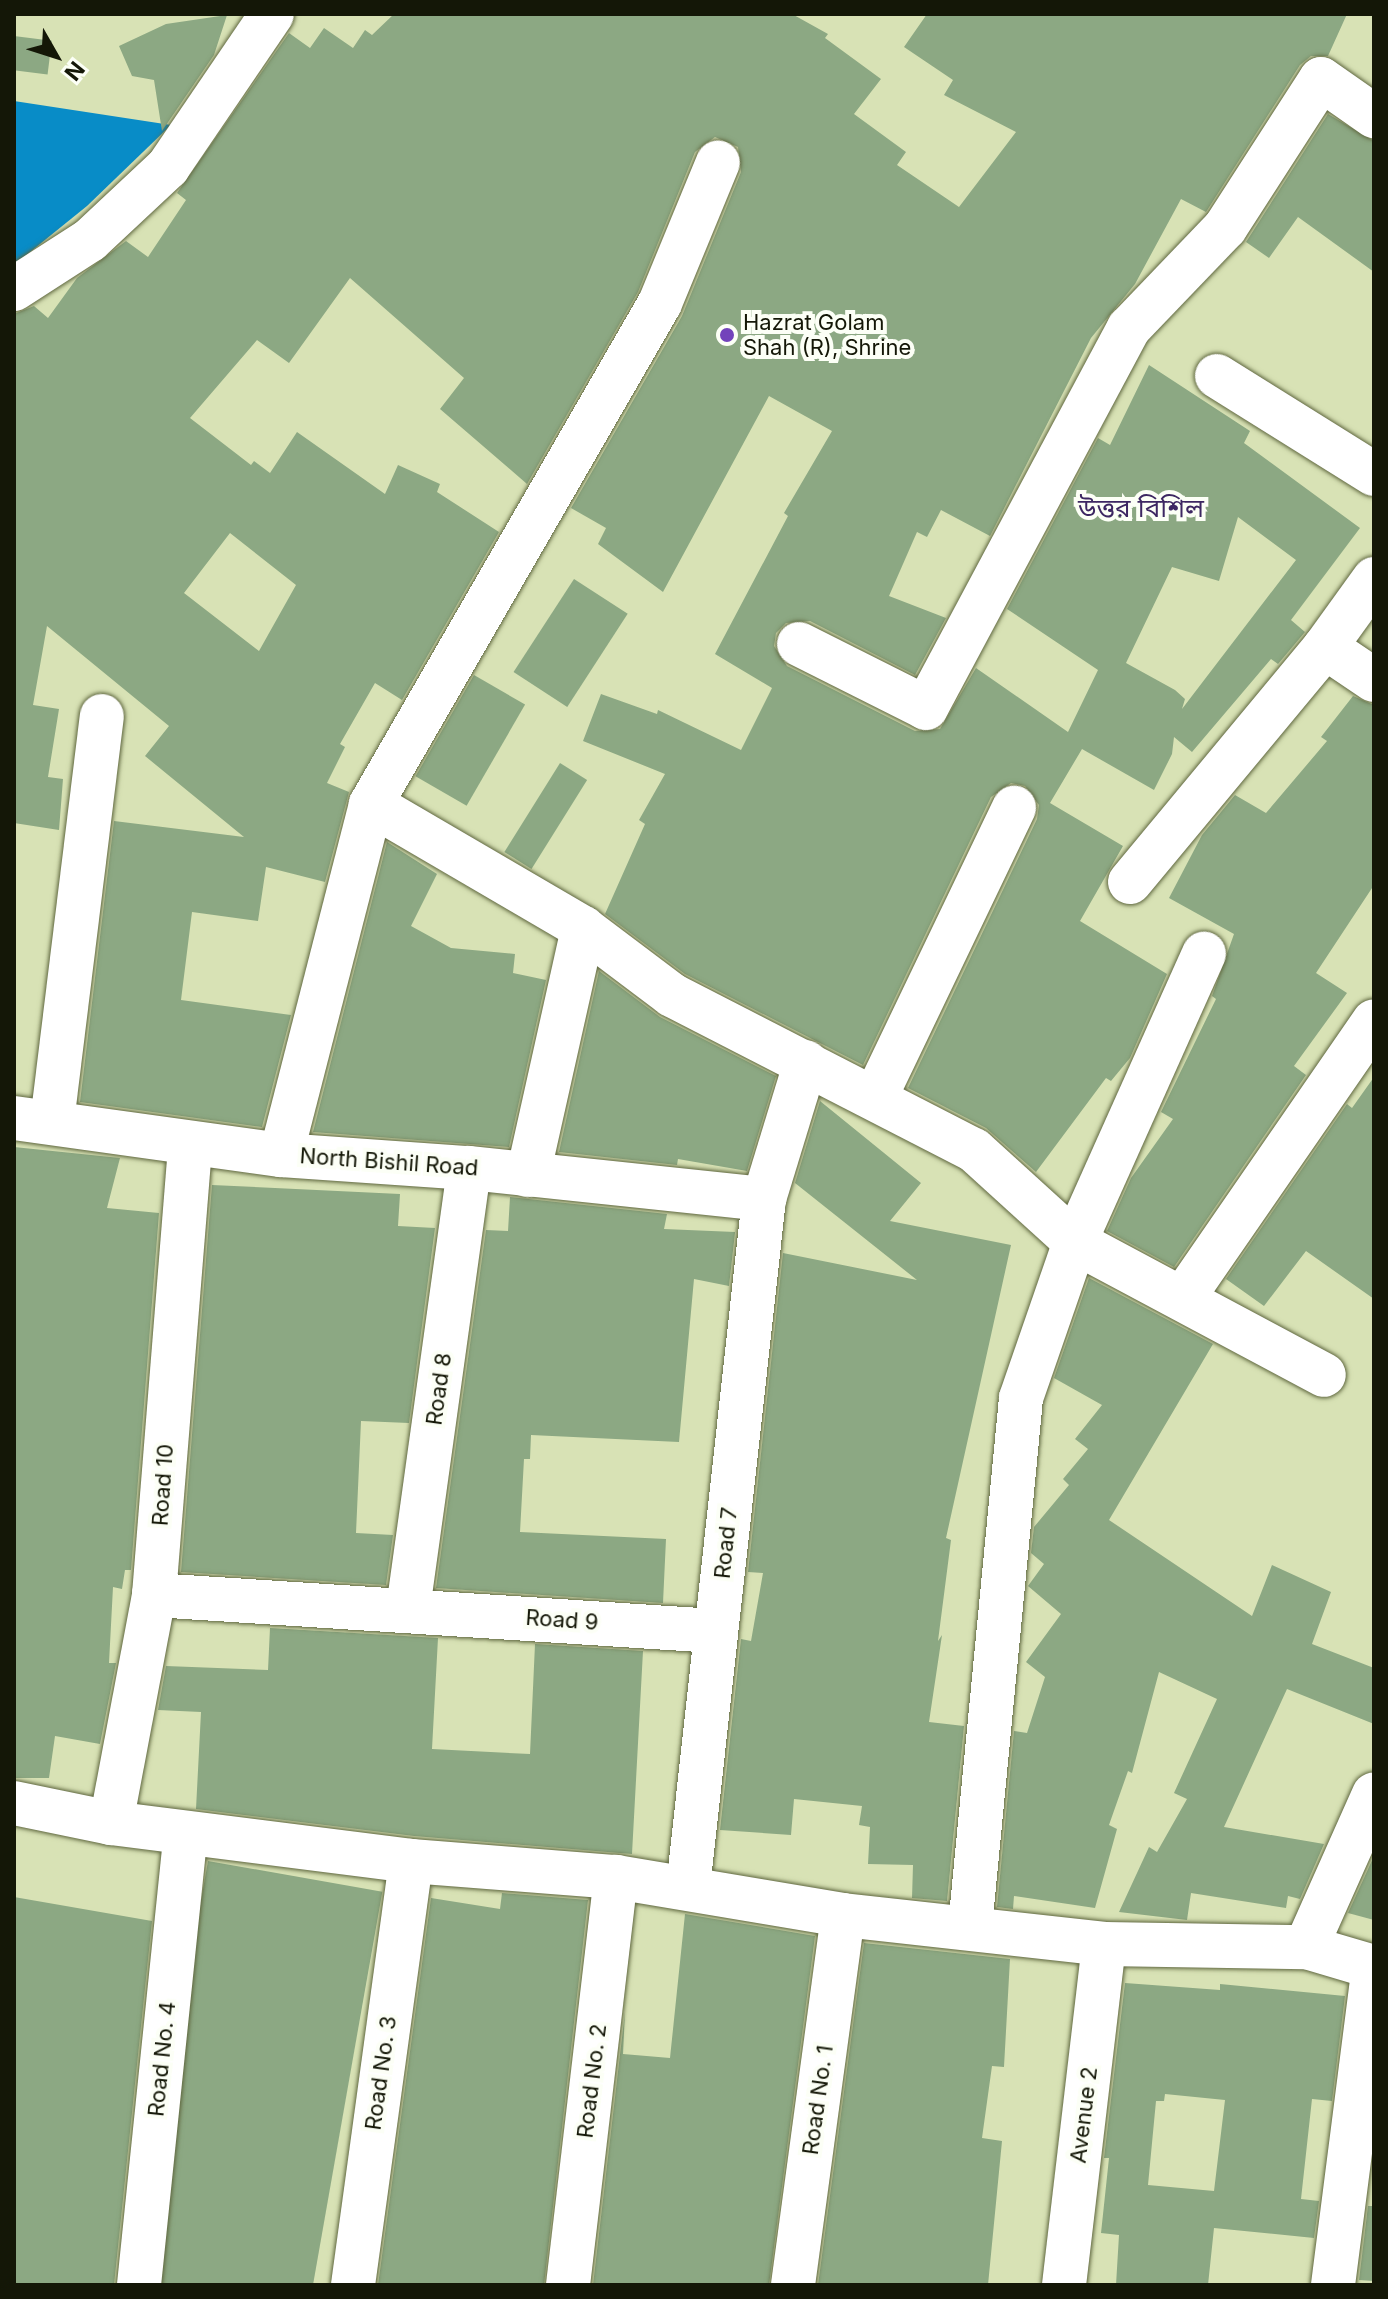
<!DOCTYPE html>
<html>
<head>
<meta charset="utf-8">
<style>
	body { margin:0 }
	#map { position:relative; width:1388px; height:2299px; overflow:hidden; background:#d8e2b5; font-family:Inter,"Noto Sans Bengali",sans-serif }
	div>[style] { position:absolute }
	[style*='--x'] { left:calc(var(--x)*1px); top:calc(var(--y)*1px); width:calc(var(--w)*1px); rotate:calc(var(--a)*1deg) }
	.water>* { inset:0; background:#088cc7 }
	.building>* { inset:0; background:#8ca883; transform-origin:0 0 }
	.roads { filter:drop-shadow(0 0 2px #5f673f) drop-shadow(0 0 2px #5f673f) }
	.minor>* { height:44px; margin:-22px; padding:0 22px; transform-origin:22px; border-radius:22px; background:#fff }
	.dots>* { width:22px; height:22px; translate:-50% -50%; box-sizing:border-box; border:4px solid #fcfff6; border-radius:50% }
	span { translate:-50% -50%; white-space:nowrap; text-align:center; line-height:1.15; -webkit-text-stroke:8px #fcfff6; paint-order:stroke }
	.poi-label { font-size:22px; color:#141707 }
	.left { translate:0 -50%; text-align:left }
	.street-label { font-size:22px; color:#141707 }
	.quarter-label { font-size:26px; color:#3d2762 }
	.frame { position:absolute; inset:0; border:16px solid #141707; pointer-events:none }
	.north { position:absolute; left:16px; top:16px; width:80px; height:80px; -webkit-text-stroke:6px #fcfff6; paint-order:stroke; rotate:129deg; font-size:22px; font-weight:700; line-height:32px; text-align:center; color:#141707 }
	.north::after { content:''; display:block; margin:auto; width:28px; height:36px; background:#141707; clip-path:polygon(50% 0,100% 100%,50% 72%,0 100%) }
</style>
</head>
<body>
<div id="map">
	<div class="water">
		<i style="clip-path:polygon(14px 101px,171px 125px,87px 206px,14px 265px)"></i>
	</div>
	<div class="building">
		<i style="clip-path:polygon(evenodd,394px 14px,792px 14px,828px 34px,825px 38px,881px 79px,854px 114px,906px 152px,897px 165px,959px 207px,1016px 132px,944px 95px,953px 80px,904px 47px,927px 14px,1347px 14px,1328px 56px,1311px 56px,1300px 65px,1206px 212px,1181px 199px,1135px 284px,1091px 338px,990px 536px,941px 510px,927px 537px,917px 532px,889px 596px,946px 618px,915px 675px,810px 621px,786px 623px,776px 633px,774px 646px,787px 666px,915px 731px,940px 729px,976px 668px,1068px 732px,1098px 670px,1007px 609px,1098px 438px,1110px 445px,1149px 365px,1250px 431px,1244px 443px,1360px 528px,1291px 620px,1305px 632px,1278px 664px,1271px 659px,1192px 752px,1174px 737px,1172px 754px,1154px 790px,1082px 749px,1050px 803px,1123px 846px,1080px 921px,1167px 974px,1130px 1058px,1111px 1081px,1106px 1078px,1036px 1172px,986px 1128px,908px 1088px,1037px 819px,1039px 805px,1025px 786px,1011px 783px,991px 797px,863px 1065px,685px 974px,605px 914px,645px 824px,639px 820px,665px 774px,583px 741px,601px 694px,657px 714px,658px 710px,741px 750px,772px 688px,715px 654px,788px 516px,784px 513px,832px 431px,769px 396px,663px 592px,598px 544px,606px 528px,571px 508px,682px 316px,741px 172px,738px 147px,715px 137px,695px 152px,638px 292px,527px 484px,440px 409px,464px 378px,350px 278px,289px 363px,257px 340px,190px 418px,251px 465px,254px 461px,270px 473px,297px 432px,385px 494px,398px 465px,440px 484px,437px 492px,499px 532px,402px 700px,375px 683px,340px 744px,345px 747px,327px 783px,349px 792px,325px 882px,266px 867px,258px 921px,192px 912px,181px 1000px,291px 1015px,262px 1127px,80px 1102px,114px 821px,244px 837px,145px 756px,169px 726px,47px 626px,33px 705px,59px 709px,48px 777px,63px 779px,59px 830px,14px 823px,14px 314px,34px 306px,48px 318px,77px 278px,126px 241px,148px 257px,186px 200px,177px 193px,289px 33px,310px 48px,324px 28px,353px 48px,365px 30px,372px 35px,394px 14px,1238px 517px,1296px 560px,1182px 709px,1185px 699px,1175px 690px,1126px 663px,1172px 567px,1219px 581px,1238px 517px,394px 14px,230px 533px,296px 585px,259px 651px,184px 593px,230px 533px)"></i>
		<i style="clip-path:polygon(227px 15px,214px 55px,162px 131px,154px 80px,132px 76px,119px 46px,166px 24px)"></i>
		<i style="left:14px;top:36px;width:38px;height:34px;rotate:7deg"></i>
		<i style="clip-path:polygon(1328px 114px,1374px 141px,1374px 272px,1298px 217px,1269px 258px,1246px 242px)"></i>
		<i style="left:574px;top:579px;width:64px;height:111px;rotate:33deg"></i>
		<i style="left:474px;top:675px;width:59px;height:117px;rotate:30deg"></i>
		<i style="clip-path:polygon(1353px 696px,1374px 705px,1374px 885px,1316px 973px,1347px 993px,1294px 1066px,1306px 1075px,1174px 1267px,1107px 1231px,1131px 1178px,1173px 1119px,1161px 1112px,1216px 999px,1212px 996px,1234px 934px,1169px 898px,1202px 835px,1235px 795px,1266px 813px,1327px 741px,1321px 737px)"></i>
		<i style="left:560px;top:763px;width:32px;height:105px;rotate:32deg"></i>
		<i style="clip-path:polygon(387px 842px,437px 874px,411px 926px,451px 948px,515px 954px,513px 973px,546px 980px,509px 1147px,313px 1132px)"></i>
		<i style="clip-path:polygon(599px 971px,660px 1017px,776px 1076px,747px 1171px,678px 1159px,677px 1165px,559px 1152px)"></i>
		<i style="clip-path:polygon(1374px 1077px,1374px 1299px,1306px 1251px,1264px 1306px,1226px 1279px,1347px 1104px,1352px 1108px)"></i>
		<i style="clip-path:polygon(820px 1101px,921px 1183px,890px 1221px,1011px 1245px,946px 1538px,951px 1540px,938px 1641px,942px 1635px,929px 1722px,964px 1726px,947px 1901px,912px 1898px,913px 1865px,868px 1864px,870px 1827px,859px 1825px,862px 1806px,794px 1799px,791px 1835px,720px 1830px,741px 1639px,751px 1641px,763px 1573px,748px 1572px,783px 1253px,917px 1280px,795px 1183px)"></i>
		<i style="clip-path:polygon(14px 1147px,120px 1158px,107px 1208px,159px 1213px,131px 1570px,125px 1570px,122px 1589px,113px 1587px,109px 1663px,116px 1663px,100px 1744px,55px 1736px,49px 1778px,14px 1778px)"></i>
		<i style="clip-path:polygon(212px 1185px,400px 1194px,398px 1226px,435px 1228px,409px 1423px,361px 1421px,356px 1533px,393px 1535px,386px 1585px,181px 1572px)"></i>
		<i style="clip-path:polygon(510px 1197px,667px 1214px,664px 1229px,735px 1232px,736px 1224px,729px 1286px,694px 1279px,679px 1442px,531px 1435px,530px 1459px,524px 1459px,520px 1532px,666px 1539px,663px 1603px,436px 1588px,486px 1230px,508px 1231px)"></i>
		<i style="clip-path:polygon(1089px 1278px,1213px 1344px,1109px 1520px,1252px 1616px,1272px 1565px,1331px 1592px,1312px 1644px,1374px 1668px,1374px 1724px,1287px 1689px,1224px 1827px,1324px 1844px,1300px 1899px,1288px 1896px,1286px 1908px,1191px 1893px,1187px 1920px,1119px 1912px,1149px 1847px,1157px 1852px,1187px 1799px,1174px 1793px,1217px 1699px,1159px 1672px,1132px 1773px,1128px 1771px,1109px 1825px,1117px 1829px,1095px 1908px,1014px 1896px,1013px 1909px,997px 1907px,1014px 1731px,1027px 1733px,1045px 1677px,1026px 1662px,1061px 1614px,1028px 1586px,1044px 1564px,1031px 1553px,1034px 1527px,1069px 1485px,1063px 1479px,1088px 1449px,1075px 1439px,1102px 1405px,1054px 1378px)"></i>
		<i style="clip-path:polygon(270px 1628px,438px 1638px,432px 1749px,530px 1754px,535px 1644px,643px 1651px,632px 1854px,414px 1836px,196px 1809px,201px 1712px,158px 1710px,166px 1666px,268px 1670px)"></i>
		<i style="clip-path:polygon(1374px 1856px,1374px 1920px,1348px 1913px)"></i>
		<i style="left:208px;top:1861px;width:177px;height:426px;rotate:10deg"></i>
		<i style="clip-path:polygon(502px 1893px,588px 1900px,544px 2285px,378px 2285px,431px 1898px,500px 1909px)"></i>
		<i style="clip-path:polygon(14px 1897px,152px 1921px,114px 2285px,14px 2285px)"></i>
		<i style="clip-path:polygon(685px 1914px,815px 1936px,769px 2285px,593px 2285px,625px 2012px,623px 2054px,670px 2058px)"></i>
		<i style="clip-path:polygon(864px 1943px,1010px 1959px,1004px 2067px,992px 2066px,982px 2138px,1002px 2141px,988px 2285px,818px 2285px)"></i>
		<i style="clip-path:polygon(evenodd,1125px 1983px,1220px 1990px,1220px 1984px,1345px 1996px,1332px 2101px,1312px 2099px,1301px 2199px,1319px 2201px,1314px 2238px,1214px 2228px,1208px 2285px,1116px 2285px,1119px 2235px,1101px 2233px,1109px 2158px,1104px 2158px,1125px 1983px,1165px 2094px,1225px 2100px,1214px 2191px,1148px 2185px,1156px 2101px,1164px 2101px,1165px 2094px)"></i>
		<i style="clip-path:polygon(1368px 2206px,1374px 2206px,1374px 2281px,1359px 2280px)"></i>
	</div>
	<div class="roads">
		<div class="minor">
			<i style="--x:14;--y:289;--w:90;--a:-32.8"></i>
			<i style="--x:90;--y:240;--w:107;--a:-43.1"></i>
			<i style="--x:168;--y:167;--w:185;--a:-55.8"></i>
			<i style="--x:1217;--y:376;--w:185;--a:32"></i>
			<i style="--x:799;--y:644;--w:142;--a:26.7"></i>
			<i style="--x:926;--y:708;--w:431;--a:-61.9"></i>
			<i style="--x:1129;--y:328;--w:139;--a:-46.2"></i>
			<i style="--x:1225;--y:228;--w:177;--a:-57.2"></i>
			<i style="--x:1321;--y:79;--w:65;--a:34.9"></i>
			<i style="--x:1325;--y:647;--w:84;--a:-54.2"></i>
			<i style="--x:371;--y:804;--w:246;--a:30.3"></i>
			<i style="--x:583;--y:928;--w:111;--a:37"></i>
			<i style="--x:672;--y:995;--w:339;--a:27.2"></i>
			<i style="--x:974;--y:1150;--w:137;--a:42.3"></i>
			<i style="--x:1075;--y:1242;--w:282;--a:28.1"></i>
			<i style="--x:1130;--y:882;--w:305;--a:-50.3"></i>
			<i style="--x:1325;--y:647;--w:59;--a:34"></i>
			<i style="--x:875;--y:1098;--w:322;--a:-64.4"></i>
			<i style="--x:14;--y:1118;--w:270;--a:7.9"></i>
			<i style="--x:281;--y:1155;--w:188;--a:4"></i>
			<i style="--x:469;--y:1168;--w:297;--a:6"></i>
			<i style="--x:52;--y:1122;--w:409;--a:-83"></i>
			<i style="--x:281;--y:1155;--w:362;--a:-75.6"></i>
			<i style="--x:371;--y:804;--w:578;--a:-60.02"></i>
			<i style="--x:660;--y:303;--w:152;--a:-67.6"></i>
			<i style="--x:528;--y:1175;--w:253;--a:-77.4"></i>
			<i style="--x:1183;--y:1298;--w:336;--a:-55.4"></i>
			<i style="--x:154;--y:1595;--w:563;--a:3.67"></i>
			<i style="--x:408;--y:1609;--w:445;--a:-82.1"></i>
			<i style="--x:14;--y:1803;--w:99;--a:11.7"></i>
			<i style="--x:111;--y:1823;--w:302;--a:7.2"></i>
			<i style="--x:411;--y:1861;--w:206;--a:4.5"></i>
			<i style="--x:616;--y:1877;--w:230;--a:9.5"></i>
			<i style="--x:843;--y:1915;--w:263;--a:6.3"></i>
			<i style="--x:1104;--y:1944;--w:202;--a:0.9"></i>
			<i style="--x:1306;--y:1947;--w:71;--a:16.4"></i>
			<i style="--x:111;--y:1823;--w:232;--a:-79.3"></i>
			<i style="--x:154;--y:1595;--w:452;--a:-85.4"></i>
			<i style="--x:688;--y:1888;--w:693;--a:-83.71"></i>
			<i style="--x:764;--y:1199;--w:143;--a:-73"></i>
			<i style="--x:970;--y:1927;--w:531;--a:-84.49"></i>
			<i style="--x:1021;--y:1398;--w:165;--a:-70.9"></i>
			<i style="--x:1075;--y:1242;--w:316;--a:-65.9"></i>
			<i style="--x:1306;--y:1947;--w:167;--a:-66"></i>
			<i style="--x:139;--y:2285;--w:454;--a:-84.1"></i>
			<i style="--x:353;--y:2285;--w:428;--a:-82.2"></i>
			<i style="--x:568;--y:2285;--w:411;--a:-83.3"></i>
			<i style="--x:793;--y:2285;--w:373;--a:-82.3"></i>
			<i style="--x:1064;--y:2285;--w:343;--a:-83.3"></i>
			<i style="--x:1333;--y:2285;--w:321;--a:-82.7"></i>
		</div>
	</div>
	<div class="dots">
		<i style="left:727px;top:335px;background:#7343bb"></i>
	</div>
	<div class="poi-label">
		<span class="left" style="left:743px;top:335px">Hazrat Golam<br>Shah (R), Shrine</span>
	</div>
	<div class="street-label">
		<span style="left:389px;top:1162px;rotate:4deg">North Bishil Road</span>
		<span style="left:439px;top:1389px;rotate:-82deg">Road 8</span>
		<span style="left:163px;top:1485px;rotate:-86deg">Road 10</span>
		<span style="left:726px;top:1543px;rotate:-84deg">Road 7</span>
		<span style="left:562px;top:1620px;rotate:4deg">Road 9</span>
		<span style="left:162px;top:2059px;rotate:-84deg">Road No. 4</span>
		<span style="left:381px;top:2073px;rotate:-82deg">Road No. 3</span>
		<span style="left:592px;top:2081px;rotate:-83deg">Road No. 2</span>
		<span style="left:818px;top:2100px;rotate:-82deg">Road No. 1</span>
		<span style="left:1084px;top:2115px;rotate:-83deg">Avenue 2</span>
	</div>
	<div class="quarter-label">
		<span style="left:1141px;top:508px">উত্তর বিশিল</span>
	</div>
	<div class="frame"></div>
	<div class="north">N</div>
</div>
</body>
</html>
